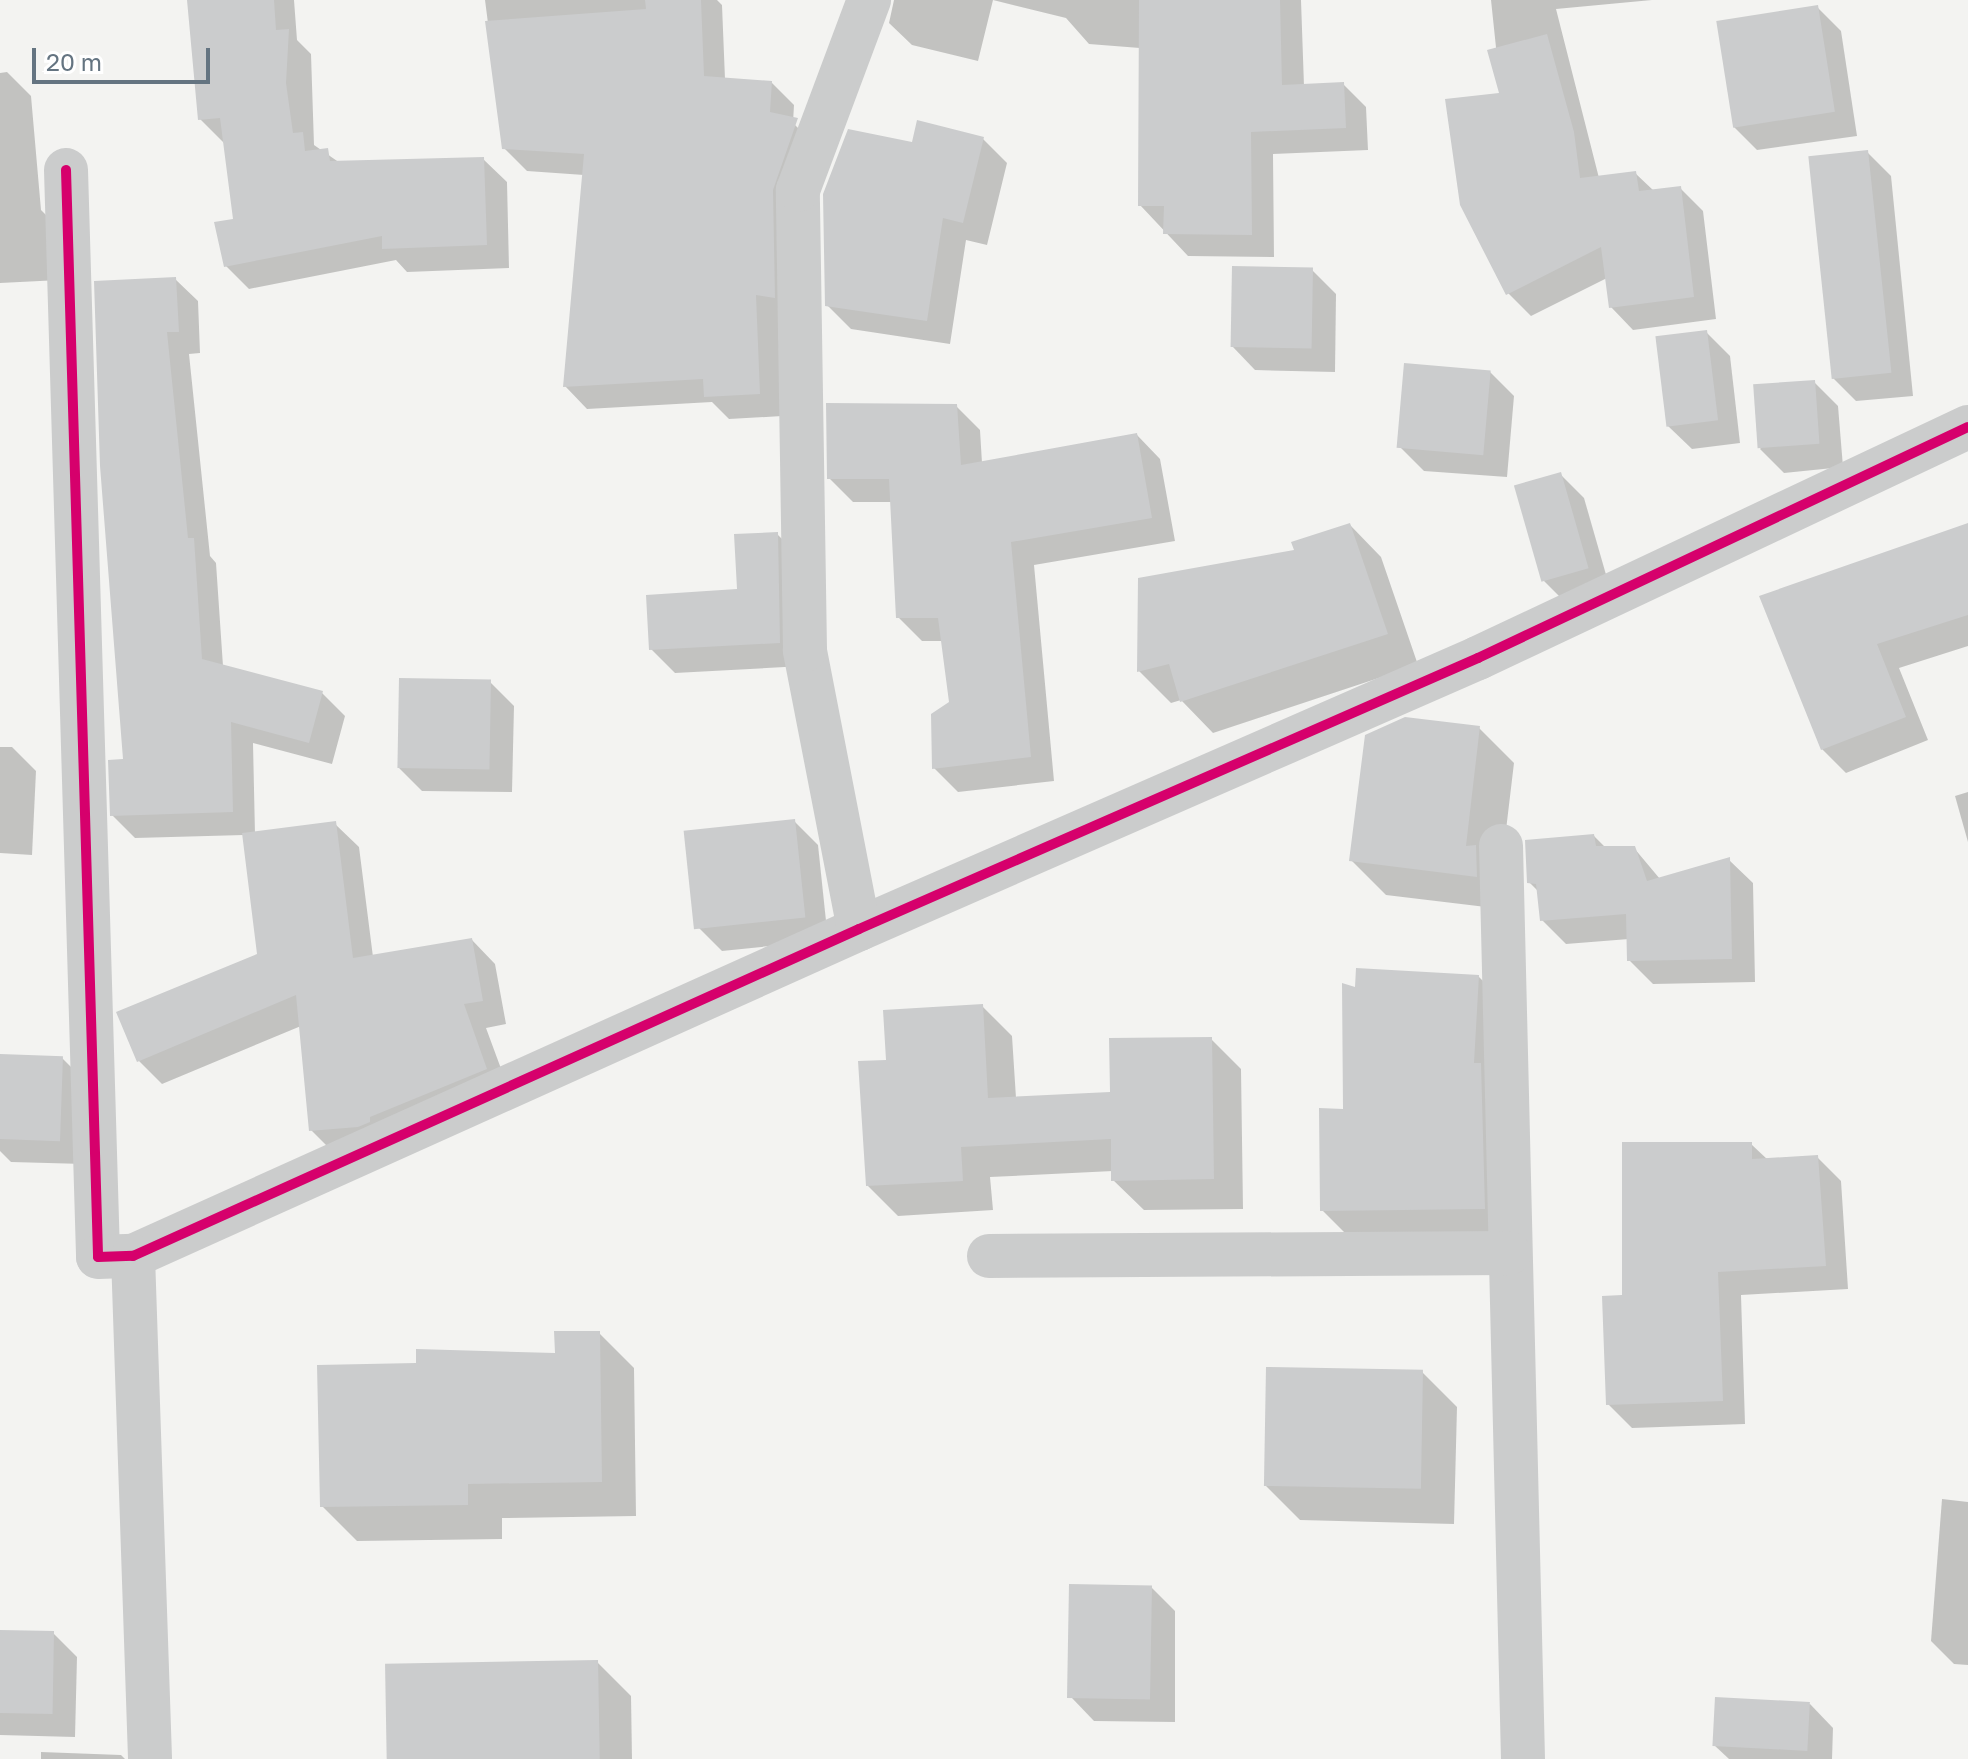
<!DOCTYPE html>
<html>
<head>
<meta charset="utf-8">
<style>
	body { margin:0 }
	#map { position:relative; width:1968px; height:1759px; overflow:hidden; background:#f3f3f1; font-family:"Golos Text",sans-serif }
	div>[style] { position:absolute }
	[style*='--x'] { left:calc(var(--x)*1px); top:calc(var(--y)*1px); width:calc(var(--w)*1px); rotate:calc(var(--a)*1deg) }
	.shadow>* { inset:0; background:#0003 }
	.building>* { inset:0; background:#cbcccd; transform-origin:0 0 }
	.street>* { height:44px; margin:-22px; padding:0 22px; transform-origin:22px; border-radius:22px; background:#cbcccc }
	.cycleway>* { height:10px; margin:-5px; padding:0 5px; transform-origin:5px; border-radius:5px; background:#d6006c }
	span { translate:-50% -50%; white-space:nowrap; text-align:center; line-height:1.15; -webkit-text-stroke:8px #fff; paint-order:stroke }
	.scale { position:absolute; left:32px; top:48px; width:178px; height:36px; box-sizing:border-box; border:4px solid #647481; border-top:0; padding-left:10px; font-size:24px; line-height:28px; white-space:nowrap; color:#647481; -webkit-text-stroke:6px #fff; paint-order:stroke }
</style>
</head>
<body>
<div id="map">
	<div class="shadow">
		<i style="clip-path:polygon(189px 0,294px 0,297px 40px,311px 54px,314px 145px,340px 163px,483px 159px,507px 182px,509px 268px,407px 272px,396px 260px,249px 289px,226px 266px,236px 220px,224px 143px,200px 119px)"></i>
		<i style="clip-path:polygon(485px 0,717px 0,722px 5px,725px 79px,771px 82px,794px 105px,793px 123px,811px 141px,790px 319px,778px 317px,782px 416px,729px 419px,712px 402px,587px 409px,565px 386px,584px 175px,527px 171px,504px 148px)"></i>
		<i style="clip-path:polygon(894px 0,1301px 0,1304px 86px,1343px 84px,1366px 107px,1368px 150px,1273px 154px,1274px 257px,1188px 256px,1140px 205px,1140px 48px,1089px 44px,1066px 18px,993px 0,978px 61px,912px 45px,889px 23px)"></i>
		<i style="clip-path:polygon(1491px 0,1652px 0,1556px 9px,1599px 178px,1635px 173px,1654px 191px,1680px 188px,1703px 211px,1716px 319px,1633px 330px,1611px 307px,1607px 278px,1531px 316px,1508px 293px,1501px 95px)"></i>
		<i style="clip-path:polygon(1817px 7px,1841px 31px,1857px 136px,1757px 150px,1733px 126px)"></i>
		<i style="clip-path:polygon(7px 72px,31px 96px,41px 210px,57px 226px,60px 280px,0 283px,0 73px)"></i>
		<i style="clip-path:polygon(983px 139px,1007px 163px,987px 245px,966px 240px,950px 344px,851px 329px,827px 305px,913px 144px)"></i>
		<i style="clip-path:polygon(1867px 152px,1891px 176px,1913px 396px,1856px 401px,1833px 378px)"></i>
		<i style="clip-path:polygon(1312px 270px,1336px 294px,1335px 372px,1255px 370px,1232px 346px)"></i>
		<i style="clip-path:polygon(175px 279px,198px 301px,200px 353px,189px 354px,210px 556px,216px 563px,223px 666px,322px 693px,345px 716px,332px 764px,253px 743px,255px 834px,335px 824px,359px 847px,373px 957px,472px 940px,495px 964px,506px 1024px,486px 1028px,510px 1093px,335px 1154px,311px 1130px,301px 1026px,162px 1084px,138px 1060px,259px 955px,244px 835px,135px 838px,112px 815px,125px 761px,102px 466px)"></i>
		<i style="clip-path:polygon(1706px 332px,1730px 356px,1740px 443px,1692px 449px,1668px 426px)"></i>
		<i style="clip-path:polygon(1490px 372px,1514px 396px,1507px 477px,1424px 471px,1400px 447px)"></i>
		<i style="clip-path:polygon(1814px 382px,1838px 406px,1843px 467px,1784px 473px,1760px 449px)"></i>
		<i style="clip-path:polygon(956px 406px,980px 430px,982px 463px,1137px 435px,1160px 459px,1175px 541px,1034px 565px,1054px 781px,958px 792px,934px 768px,952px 703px,944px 641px,922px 641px,898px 617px,892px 502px,853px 502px,829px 478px)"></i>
		<i style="clip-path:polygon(1560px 474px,1584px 498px,1611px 592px,1567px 604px,1543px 580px)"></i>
		<i style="clip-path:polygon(1350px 525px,1381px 557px,1418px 665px,1213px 733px,1181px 700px,1171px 703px,1139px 671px,1140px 580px,1296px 552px)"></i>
		<i style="clip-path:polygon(1968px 526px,1968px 646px,1899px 668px,1928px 740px,1846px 773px,1822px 749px,1762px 598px)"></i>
		<i style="clip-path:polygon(777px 534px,801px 558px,803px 666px,675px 673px,651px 649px,739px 591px)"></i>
		<i style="clip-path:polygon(490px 682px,514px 706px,512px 792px,422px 791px,398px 767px)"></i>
		<i style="clip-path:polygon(1479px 728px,1514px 763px,1501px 872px,1511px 910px,1386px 895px,1351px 860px)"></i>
		<i style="clip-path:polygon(0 747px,12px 747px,36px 771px,32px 855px,0 853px)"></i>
		<i style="clip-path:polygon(1968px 792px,1968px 842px,1955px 796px)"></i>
		<i style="clip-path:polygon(794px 821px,818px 845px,828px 940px,722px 951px,698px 927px)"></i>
		<i style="clip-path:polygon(1594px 836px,1606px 848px,1634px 848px,1660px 879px,1729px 860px,1753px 883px,1755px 982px,1653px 984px,1629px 960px,1629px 939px,1566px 944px,1542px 920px,1539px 892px,1529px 882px)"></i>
		<i style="clip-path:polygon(1478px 976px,1511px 1009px,1516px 1241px,1355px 1243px,1322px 1210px,1345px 1111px,1357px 989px)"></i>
		<i style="clip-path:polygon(982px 1006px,1012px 1036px,1016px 1098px,1112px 1094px,1211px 1039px,1241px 1069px,1243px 1209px,1144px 1210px,1113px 1180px,1113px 1171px,990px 1177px,993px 1210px,898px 1216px,868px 1186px,888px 1062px)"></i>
		<i style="clip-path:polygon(0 1056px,62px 1058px,86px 1082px,84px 1164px,11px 1162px,0 1151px)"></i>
		<i style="clip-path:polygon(1751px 1144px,1768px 1160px,1817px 1157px,1841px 1181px,1848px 1289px,1741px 1295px,1745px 1424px,1632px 1428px,1608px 1404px,1624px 1297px)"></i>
		<i style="clip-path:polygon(599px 1333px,634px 1368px,636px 1516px,502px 1518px,502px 1539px,357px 1541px,322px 1506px,418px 1365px,557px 1355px)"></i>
		<i style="clip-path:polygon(1422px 1372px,1457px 1407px,1454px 1524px,1300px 1520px,1265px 1485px)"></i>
		<i style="clip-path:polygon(1942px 1499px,1968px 1502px,1968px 1665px,1954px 1664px,1931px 1641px)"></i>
		<i style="clip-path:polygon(1151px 1587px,1175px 1611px,1175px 1722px,1094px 1721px,1071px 1697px)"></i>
		<i style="clip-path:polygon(0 1632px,53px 1633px,77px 1657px,75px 1737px,0 1735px)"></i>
		<i style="clip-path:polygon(597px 1662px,631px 1696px,632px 1759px,389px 1759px)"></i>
		<i style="clip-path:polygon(1810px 1704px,1833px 1728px,1832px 1759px,1729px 1759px,1714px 1745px)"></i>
		<i style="clip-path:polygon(41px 1752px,121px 1755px,125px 1759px,41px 1759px)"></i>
	</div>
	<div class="building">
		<i style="clip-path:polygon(187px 0,274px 0,276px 30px,289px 29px,286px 83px,293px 133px,303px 132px,305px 151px,328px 148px,330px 161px,484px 157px,487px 245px,382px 249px,382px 236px,224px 267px,214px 222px,233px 219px,220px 118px,198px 120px)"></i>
		<i style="clip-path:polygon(645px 0,701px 0,704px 76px,772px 81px,770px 112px,798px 118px,773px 190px,775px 298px,756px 295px,760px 394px,704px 397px,703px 379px,563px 387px,584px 154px,502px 149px,485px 21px,646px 9px)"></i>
		<i style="clip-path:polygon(1139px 0,1280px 0,1282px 85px,1344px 82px,1346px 128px,1251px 132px,1252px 235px,1163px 234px,1164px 206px,1138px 206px)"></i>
		<i style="left:1818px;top:5px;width:108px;height:103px;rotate:81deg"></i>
		<i style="clip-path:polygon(1547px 34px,1574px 132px,1580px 178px,1636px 171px,1639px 191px,1681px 186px,1694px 297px,1609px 308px,1601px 247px,1506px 295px,1460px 205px,1445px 99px,1499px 93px,1487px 50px)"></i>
		<i style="clip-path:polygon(917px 120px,984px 137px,963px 223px,943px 218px,927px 321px,825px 306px,823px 194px,848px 129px,912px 142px)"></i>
		<i style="left:1868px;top:150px;width:224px;height:60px;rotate:84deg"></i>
		<i style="left:1232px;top:266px;width:81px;height:81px;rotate:1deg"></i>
		<i style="clip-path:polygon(176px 277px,179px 332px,167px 332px,188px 538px,194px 538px,202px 659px,323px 691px,309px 743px,231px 722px,233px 812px,110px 816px,108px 760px,123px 759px,100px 466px,94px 281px)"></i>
		<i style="left:1707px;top:330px;width:91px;height:52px;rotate:83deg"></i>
		<i style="left:1404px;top:363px;width:87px;height:85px;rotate:5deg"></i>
		<i style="left:1815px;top:380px;width:64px;height:62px;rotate:86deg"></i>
		<i style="clip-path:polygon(826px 403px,957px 404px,961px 465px,1137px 433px,1152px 518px,1011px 542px,1031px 757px,932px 769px,931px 714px,949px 702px,938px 618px,896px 618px,889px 479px,827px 479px)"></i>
		<i style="left:1561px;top:472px;width:100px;height:49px;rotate:74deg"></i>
		<i style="clip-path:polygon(1350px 523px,1388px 634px,1180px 702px,1169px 664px,1137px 672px,1138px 578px,1294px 550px,1291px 542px)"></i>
		<i style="clip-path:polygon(1968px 523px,1968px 615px,1877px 644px,1906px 717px,1821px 750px,1759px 596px)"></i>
		<i style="clip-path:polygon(778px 532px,780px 643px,649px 650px,646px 595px,737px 589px,734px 534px)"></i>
		<i style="left:399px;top:678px;width:92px;height:90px;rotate:1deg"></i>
		<i style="clip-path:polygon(1405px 717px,1480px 726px,1466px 846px,1476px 845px,1477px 877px,1349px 861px,1365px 735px)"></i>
		<i style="left:795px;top:819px;width:99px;height:112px;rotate:84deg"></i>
		<i style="clip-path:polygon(336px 821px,353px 958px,472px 938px,483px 1001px,464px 1004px,487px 1069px,370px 1117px,370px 1122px,358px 1127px,309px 1131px,296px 995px,137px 1062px,116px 1012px,257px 954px,242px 833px)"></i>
		<i style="clip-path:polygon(1594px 834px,1596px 846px,1635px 846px,1647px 881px,1730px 857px,1732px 959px,1627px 961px,1626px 914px,1540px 921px,1536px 884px,1527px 883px,1525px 840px)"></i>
		<i style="clip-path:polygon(1356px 968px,1479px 975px,1474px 1063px,1481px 1063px,1485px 1209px,1320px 1211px,1319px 1108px,1343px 1109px,1342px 983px,1355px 987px)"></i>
		<i style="clip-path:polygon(983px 1004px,988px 1098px,1110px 1092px,1109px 1038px,1212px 1037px,1214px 1179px,1111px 1181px,1111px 1139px,961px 1147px,963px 1181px,866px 1186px,858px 1061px,886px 1060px,883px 1010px)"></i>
		<i style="left:0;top:1054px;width:63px;height:85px;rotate:2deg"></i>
		<i style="clip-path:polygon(1622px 1142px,1752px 1142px,1752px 1159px,1818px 1155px,1826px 1266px,1718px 1272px,1723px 1401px,1606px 1405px,1602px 1296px,1622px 1295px)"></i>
		<i style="clip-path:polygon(554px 1331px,600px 1331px,602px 1482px,468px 1484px,468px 1505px,320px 1507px,317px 1365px,416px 1363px,416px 1349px,555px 1353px)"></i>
		<i style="left:1266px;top:1367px;width:157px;height:119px;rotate:1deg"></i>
		<i style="left:1069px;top:1584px;width:83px;height:114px;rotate:1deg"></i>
		<i style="left:0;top:1630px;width:54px;height:83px;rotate:1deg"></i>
		<i style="left:598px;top:1660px;width:99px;height:213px;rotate:89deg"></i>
		<i style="left:1715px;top:1697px;width:95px;height:49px;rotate:3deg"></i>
	</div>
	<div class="street">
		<i style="--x:66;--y:170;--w:1087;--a:88.31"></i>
		<i style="--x:98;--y:1257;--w:35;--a:-2"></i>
		<i style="--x:133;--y:1256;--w:796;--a:-24.25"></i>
		<i style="--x:859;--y:929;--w:676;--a:-23.64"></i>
		<i style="--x:1478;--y:658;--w:542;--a:-25.24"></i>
		<i style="--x:1501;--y:846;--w:913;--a:88.62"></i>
		<i style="--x:859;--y:929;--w:284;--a:-101"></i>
		<i style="--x:805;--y:650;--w:460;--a:-90.9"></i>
		<i style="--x:798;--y:190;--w:203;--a:-69.5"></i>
		<i style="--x:133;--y:1256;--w:503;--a:88.06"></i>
		<i style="--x:989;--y:1256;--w:520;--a:-0.33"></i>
	</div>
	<div class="cycleway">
		<i style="--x:66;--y:170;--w:1087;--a:88.31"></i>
		<i style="--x:98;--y:1257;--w:35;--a:-2"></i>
		<i style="--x:133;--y:1256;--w:796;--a:-24.25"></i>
		<i style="--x:859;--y:929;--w:676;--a:-23.64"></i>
		<i style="--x:1478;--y:658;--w:542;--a:-25.24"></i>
	</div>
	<div class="scale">20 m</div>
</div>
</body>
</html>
